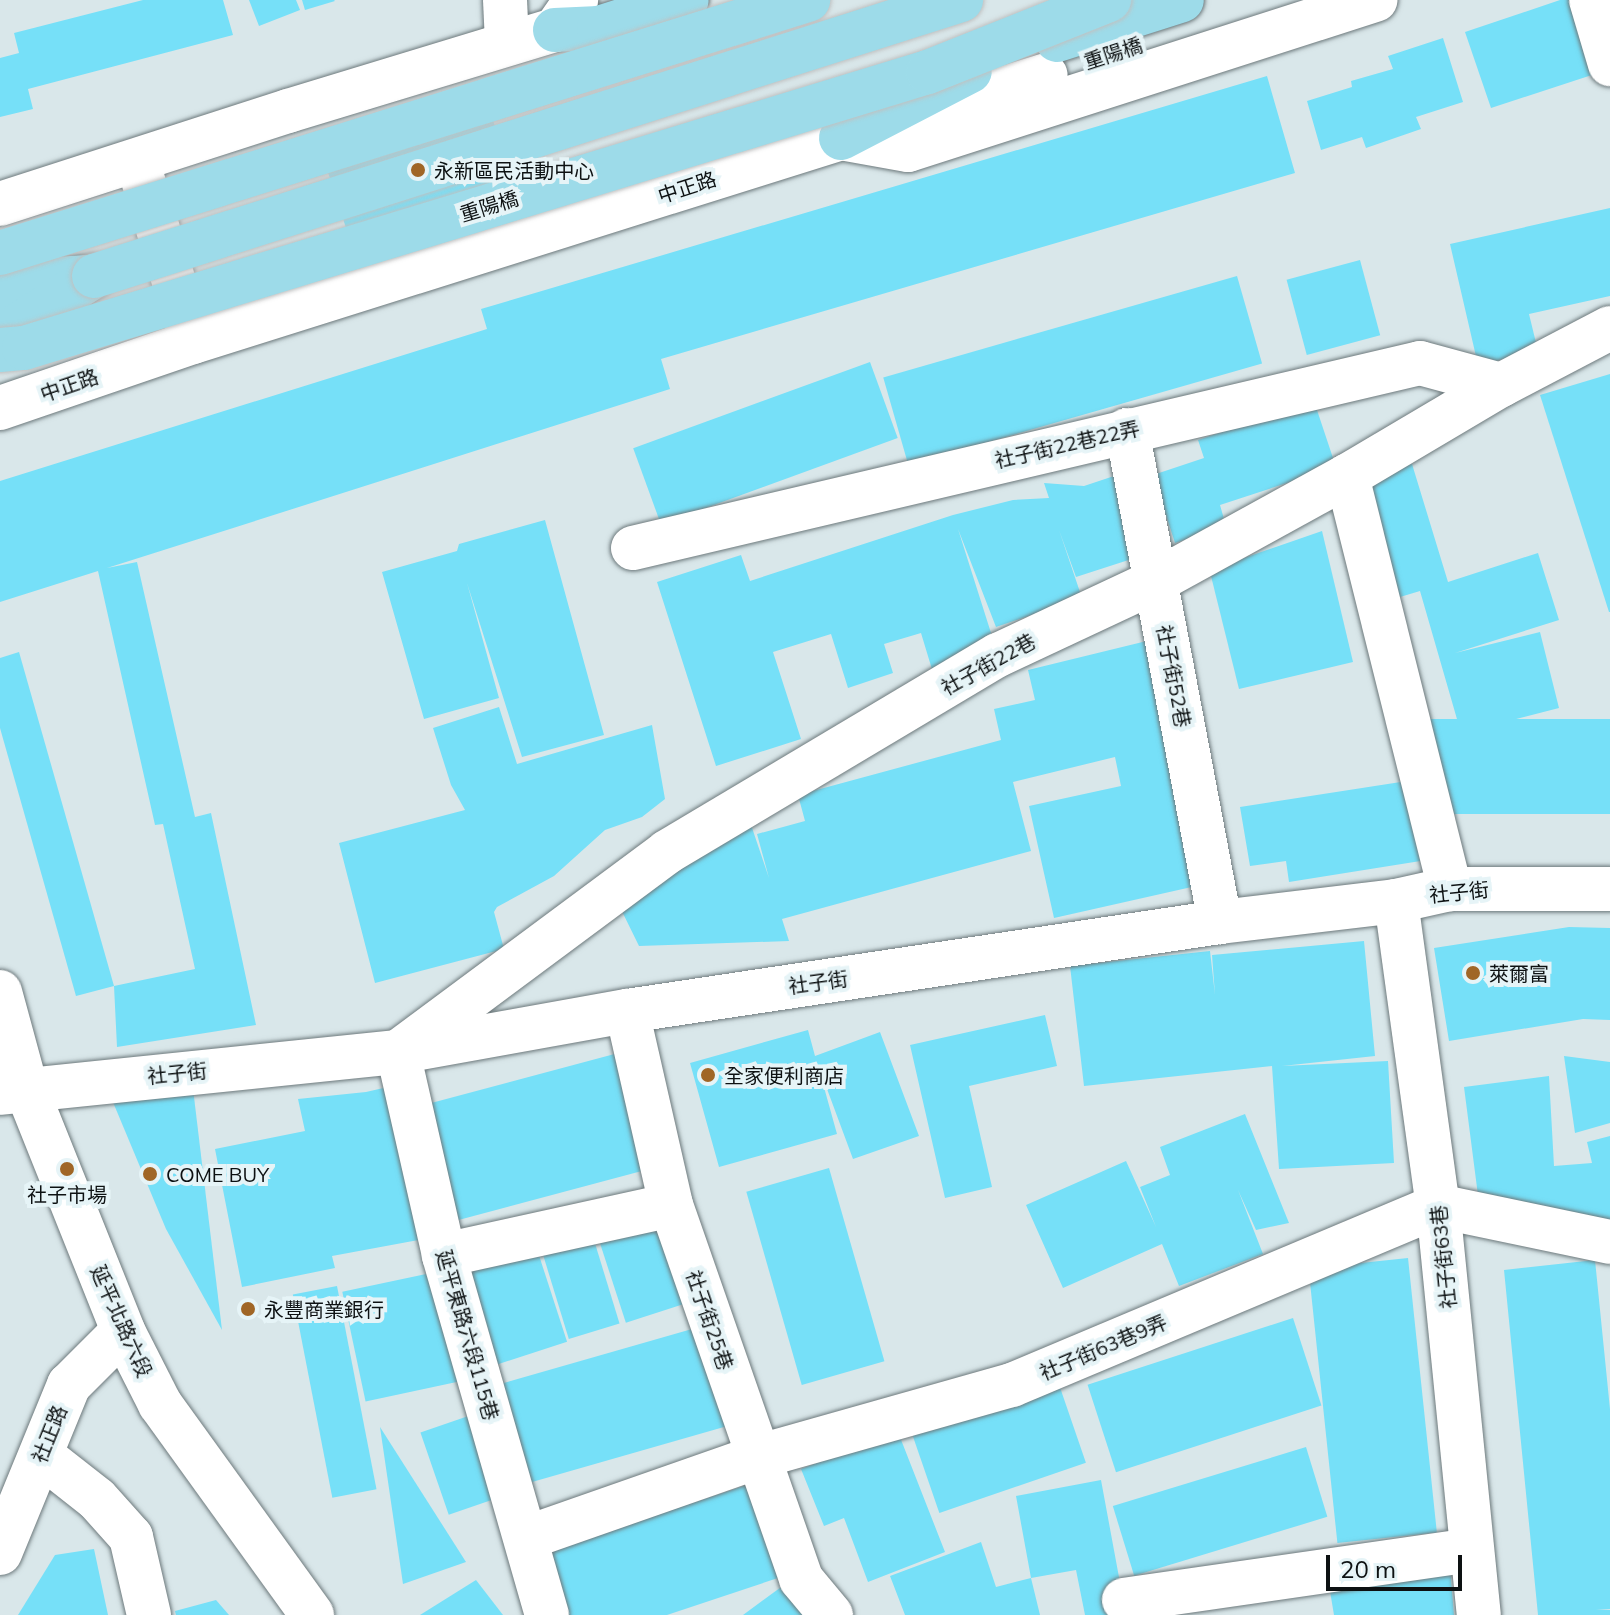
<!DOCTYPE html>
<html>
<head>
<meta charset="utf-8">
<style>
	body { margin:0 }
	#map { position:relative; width:1610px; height:1615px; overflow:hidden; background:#d9e7ea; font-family:Mulish,"Noto Sans TC",sans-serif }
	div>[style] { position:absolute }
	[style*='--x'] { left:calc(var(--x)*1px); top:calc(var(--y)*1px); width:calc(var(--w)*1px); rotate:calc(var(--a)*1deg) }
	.building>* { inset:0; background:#76e0f8; transform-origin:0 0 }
	.roads { filter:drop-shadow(0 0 2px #6d797c) drop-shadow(0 0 2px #6d797c) }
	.minor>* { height:44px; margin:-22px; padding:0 22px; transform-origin:22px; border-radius:22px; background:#fff }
	.major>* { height:44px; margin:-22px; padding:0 22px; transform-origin:22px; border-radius:22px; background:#9ddbe9 }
	.bridges { filter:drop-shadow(0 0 2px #c0c1c1) drop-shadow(0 0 2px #c0c1c1) }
	.major-bridge>* { height:44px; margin:-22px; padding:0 22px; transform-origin:22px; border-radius:22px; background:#9ddbe9 }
	.dots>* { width:22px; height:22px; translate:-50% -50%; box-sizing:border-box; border:4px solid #e6f4f7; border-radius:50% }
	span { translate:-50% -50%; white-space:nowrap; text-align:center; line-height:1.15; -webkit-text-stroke:8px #e6f4f7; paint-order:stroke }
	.street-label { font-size:20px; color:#0d1112 }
	.poi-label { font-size:20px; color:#0d1112 }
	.left { translate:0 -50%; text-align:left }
	.scale { position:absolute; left:1326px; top:1555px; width:136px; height:36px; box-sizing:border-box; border:4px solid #0d1112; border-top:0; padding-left:10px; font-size:24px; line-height:28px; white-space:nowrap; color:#0d1112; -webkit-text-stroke:6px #e6f4f7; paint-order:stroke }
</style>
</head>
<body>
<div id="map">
	<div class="building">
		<i style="clip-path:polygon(143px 0,223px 0,233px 35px,28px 89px,33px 109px,0 117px,0 58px,19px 53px,14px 33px)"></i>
		<i style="clip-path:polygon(249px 0,296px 0,300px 10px,259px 26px)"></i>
		<i style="clip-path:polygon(302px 0,334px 0,335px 1px,305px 10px)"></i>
		<i style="clip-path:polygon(1560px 0,1572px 0,1598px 73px,1491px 108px,1465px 32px)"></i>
		<i style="clip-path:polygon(1443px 38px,1463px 102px,1416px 117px,1421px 129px,1366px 148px,1362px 137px,1321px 150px,1307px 101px,1352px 87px,1351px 81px,1393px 69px,1388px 56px)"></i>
		<i style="clip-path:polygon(1267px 76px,1295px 173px,661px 359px,670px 389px,107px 568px,137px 562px,195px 817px,211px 813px,256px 1025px,117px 1047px,114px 986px,195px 969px,163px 824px,155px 825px,98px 571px,0 602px,0 481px,487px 329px,481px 309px)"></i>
		<i style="left:489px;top:108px;width:73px;height:173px;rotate:72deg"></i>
		<i style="clip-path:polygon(1610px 208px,1610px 296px,1529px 314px,1538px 351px,1478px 365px,1450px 244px)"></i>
		<i style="left:1360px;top:260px;width:78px;height:76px;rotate:75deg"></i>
		<i style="left:1237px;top:276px;width:91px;height:368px;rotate:74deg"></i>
		<i style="left:870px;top:362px;width:81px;height:252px;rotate:70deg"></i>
		<i style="clip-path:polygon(1610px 374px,1610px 612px,1609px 612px,1540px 395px)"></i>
		<i style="clip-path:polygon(1314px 401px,1336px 467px,1220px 505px,1226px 526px,1175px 543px,1153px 475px,1204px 458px,1198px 440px)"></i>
		<i style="clip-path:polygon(1412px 464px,1448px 582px,1538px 553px,1559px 620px,1455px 653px,1540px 632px,1559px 708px,1461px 733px,1420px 591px,1390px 600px,1355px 481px)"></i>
		<i style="clip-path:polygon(1117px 475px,1144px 555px,1076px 577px,1059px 530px,1082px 598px,996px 627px,958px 529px,998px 655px,934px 676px,921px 633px,884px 644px,893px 673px,848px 688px,831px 634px,773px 652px,801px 739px,716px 766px,657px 582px,741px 555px,750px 581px,953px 515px,1013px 500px,1049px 498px,1044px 483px,1084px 486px)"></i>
		<i style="clip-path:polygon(545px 520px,604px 735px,522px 757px,467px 583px,499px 698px,424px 719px,382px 572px,457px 551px,459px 544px)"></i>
		<i style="clip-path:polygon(1322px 531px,1353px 662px,1239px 689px,1211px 576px,1238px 560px)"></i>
		<i style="clip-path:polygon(1159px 638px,1205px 884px,1054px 918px,1029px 806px,1121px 786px,1115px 757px,1013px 782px,1031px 851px,782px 919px,789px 941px,639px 946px,613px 893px,745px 807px,769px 878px,757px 834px,805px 821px,798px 795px,1001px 740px,994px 709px,1035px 700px,1028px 670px)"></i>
		<i style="clip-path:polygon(19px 652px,114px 986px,76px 996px,0 728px,0 658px)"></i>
		<i style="clip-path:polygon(499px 707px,517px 764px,652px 725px,665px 799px,642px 817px,605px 830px,554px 876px,497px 907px,494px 912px,504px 949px,375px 983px,339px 843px,465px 810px,451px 785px,433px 728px)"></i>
		<i style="left:1610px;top:719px;width:95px;height:186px;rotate:90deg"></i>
		<i style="clip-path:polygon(1420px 779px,1433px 859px,1289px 882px,1286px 861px,1250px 866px,1240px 807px)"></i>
		<i style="clip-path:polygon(1569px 927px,1610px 928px,1610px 1020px,1583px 1019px,1449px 1041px,1434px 948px)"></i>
		<i style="clip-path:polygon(1364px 941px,1375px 1056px,1282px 1066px,1388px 1061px,1394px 1163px,1279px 1169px,1272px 1066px,1084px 1086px,1070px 966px,1210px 951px,1215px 995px,1212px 955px)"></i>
		<i style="clip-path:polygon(1045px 1015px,1057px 1066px,969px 1086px,992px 1187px,945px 1198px,910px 1045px)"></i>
		<i style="clip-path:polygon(808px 1030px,815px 1056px,880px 1032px,919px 1136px,853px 1159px,817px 1062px,837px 1134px,719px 1167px,690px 1063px)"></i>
		<i style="left:622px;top:1052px;width:120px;height:212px;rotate:75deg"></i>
		<i style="clip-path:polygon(1564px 1056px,1610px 1062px,1610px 1123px,1575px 1133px)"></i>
		<i style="clip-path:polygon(191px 1072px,222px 1330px,166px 1229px,105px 1083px)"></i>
		<i style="clip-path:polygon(1549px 1076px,1554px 1166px,1592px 1163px,1587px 1142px,1610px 1136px,1610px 1231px,1480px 1211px,1464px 1087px)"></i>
		<i style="clip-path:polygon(405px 1083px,440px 1236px,332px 1256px,335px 1268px,242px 1287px,215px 1149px,305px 1131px,298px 1099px,366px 1092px)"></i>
		<i style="clip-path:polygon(1245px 1114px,1289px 1223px,1256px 1230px,1238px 1190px,1263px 1254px,1179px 1286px,1162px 1244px,1063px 1288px,1026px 1205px,1126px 1161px,1156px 1227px,1140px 1187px,1170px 1175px,1160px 1147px)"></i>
		<i style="left:829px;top:1168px;width:201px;height:86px;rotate:74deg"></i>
		<i style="left:667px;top:1197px;width:107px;height:78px;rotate:72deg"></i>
		<i style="left:590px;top:1227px;width:101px;height:53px;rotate:73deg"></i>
		<i style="left:534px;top:1240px;width:107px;height:87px;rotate:72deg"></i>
		<i style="left:1408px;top:1258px;width:276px;height:100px;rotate:84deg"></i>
		<i style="clip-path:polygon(1595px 1260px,1610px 1409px,1610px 1609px,1596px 1610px,1610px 1610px,1610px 1615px,1538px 1615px,1504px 1270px)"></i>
		<i style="left:445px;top:1270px;width:112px;height:105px;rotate:78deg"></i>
		<i style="left:337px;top:1286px;width:207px;height:45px;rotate:79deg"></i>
		<i style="left:1293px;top:1318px;width:92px;height:216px;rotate:72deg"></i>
		<i style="left:706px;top:1325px;width:103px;height:215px;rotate:74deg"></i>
		<i style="left:1054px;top:1370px;width:98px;height:155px;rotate:71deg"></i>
		<i style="left:480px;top:1412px;width:87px;height:63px;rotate:71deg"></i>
		<i style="clip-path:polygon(380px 1427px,466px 1562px,403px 1584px)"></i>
		<i style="clip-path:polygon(898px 1432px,945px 1552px,868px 1582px,844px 1518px,824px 1526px,801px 1469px)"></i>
		<i style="left:1306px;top:1447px;width:73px;height:202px;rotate:73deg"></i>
		<i style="clip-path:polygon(1101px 1480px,1126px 1615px,1085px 1615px,1076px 1570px,1031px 1578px,1016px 1496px)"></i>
		<i style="clip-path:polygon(759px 1481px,790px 1574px,667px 1615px,565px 1615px,544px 1552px)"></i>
		<i style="clip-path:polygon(981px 1542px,996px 1587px,1031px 1578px,1040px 1615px,905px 1615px,890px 1576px)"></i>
		<i style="clip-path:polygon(94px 1549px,108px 1615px,18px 1615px,55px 1555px)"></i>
		<i style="clip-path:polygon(1450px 1567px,1454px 1615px,1334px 1615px,1329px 1585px)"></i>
		<i style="clip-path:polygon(476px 1580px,503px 1615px,420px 1615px)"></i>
		<i style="clip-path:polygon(788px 1582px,813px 1615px,743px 1615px)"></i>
		<i style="clip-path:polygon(216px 1600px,229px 1615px,176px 1615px,175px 1611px)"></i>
	</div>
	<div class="roads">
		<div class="minor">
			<i style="--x:505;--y:0;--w:43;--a:87.3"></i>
			<i style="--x:1591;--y:0;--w:67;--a:73.5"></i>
			<i style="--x:914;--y:104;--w:82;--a:-9.1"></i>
			<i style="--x:995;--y:91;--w:53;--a:-17.4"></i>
			<i style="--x:140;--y:170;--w:176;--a:73.1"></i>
			<i style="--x:0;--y:204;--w:303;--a:-17.9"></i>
			<i style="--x:288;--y:111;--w:279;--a:-16.9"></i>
			<i style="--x:555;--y:30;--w:37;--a:-55"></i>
			<i style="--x:0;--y:408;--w:204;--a:-18.9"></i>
			<i style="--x:193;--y:342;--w:679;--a:-17.47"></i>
			<i style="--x:841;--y:138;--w:68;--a:10.2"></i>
			<i style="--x:908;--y:150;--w:491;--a:-17.8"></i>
			<i style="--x:1127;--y:430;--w:501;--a:79.3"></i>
			<i style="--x:1347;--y:476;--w:426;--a:76"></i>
			<i style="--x:633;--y:548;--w:808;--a:-13.23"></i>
			<i style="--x:1420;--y:363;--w:84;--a:15.2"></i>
			<i style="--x:1396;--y:901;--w:308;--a:82.2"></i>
			<i style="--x:1438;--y:1206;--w:411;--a:84.3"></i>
			<i style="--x:0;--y:992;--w:99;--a:74.8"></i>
			<i style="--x:26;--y:1088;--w:262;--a:68.2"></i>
			<i style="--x:123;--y:1331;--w:82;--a:63.1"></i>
			<i style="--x:160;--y:1404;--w:260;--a:54.2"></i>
			<i style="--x:627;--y:1011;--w:199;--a:77.2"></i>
			<i style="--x:671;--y:1205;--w:396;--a:70.8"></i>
			<i style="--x:801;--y:1579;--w:47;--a:50.2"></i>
			<i style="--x:0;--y:1093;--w:400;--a:-5.9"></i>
			<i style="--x:398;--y:1052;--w:233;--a:-10.2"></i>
			<i style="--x:627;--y:1011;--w:600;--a:-8.54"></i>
			<i style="--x:1220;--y:922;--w:177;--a:-6.8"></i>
			<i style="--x:1396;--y:901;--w:55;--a:-12.5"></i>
			<i style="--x:1450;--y:889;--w:160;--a:0"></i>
			<i style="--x:444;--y:1255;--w:232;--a:-12.4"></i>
			<i style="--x:41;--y:1455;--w:71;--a:38.2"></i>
			<i style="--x:97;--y:1499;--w:51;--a:48.2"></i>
			<i style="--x:131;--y:1537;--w:80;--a:77"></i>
			<i style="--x:526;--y:1538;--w:245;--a:-19.3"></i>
			<i style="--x:757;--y:1457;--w:265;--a:-15.8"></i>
			<i style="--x:1012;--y:1385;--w:462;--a:-22.8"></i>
			<i style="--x:1438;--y:1206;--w:176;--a:11.8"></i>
			<i style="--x:0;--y:1553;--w:182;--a:-67.7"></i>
			<i style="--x:69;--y:1385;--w:76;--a:-45"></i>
			<i style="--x:1124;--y:1600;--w:350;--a:-8.2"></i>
			<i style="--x:547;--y:1615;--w:374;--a:-106"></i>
			<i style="--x:444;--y:1255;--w:208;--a:-102.8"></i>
			<i style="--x:398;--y:1052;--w:335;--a:-36.6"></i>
			<i style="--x:667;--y:852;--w:385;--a:-30.8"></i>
			<i style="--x:998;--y:655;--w:174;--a:-25.1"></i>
			<i style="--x:1156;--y:581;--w:218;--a:-28.8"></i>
			<i style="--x:1347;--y:476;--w:179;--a:-30.6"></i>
			<i style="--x:1501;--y:385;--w:123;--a:-27.6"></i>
		</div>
		<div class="major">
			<i style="--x:555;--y:30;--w:44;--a:-2.6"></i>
			<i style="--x:599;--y:28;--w:92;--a:-17.7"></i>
			<i style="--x:1057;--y:40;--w:131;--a:-17.7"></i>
			<i style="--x:841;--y:138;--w:145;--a:-27.4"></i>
			<i style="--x:0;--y:292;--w:44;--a:-15.9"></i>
			<i style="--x:42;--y:280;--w:45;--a:-3.8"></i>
			<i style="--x:0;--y:337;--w:112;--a:-33"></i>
		</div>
	</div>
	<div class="bridges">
		<div class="major-bridge">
			<i style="--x:0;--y:253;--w:847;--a:-17.39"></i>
			<i style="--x:94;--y:276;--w:910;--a:-17.66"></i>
			<i style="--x:0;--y:350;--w:24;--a:-5"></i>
			<i style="--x:24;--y:348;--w:945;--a:-16.98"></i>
			<i style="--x:928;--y:72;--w:195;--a:-21.7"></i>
		</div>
	</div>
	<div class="dots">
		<i style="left:418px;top:170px;background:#a06626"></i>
		<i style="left:1473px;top:973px;background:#a06626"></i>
		<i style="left:708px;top:1075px;background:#a06626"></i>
		<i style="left:67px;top:1169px;background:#a06626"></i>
		<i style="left:150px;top:1174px;background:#a06626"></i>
		<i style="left:248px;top:1309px;background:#a06626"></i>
	</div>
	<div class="street-label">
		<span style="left:1113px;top:53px;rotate:-18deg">重陽橋</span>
		<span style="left:687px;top:187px;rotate:-18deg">中正路</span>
		<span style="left:489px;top:206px;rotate:-17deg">重陽橋</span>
		<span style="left:69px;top:385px;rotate:-19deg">中正路</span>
		<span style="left:1067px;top:444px;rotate:-13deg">社子街22巷22弄</span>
		<span style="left:988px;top:664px;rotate:-29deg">社子街22巷</span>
		<span style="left:1174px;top:676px;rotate:79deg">社子街52巷</span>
		<span style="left:1459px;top:892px;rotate:-6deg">社子街</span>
		<span style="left:818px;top:982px;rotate:-8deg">社子街</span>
		<span style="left:177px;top:1073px;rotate:-6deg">社子街</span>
		<span style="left:1443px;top:1257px;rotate:-96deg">社子街63巷</span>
		<span style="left:710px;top:1320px;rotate:71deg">社子街25巷</span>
		<span style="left:122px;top:1321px;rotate:66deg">延平北路六段</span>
		<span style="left:468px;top:1335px;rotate:74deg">延平東路六段115巷</span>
		<span style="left:1103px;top:1347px;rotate:-23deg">社子街63巷9弄</span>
		<span style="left:49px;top:1434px;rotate:-68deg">社正路</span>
	</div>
	<div class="poi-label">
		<span class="left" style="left:434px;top:170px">永新區民活動中心</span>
		<span class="left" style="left:1489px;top:973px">萊爾富</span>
		<span class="left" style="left:724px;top:1075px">全家便利商店</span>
		<span class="left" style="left:166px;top:1174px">COME BUY</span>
		<span style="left:67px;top:1194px">社子市場</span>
		<span class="left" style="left:264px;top:1309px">永豐商業銀行</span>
	</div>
	<div class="scale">20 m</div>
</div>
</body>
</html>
